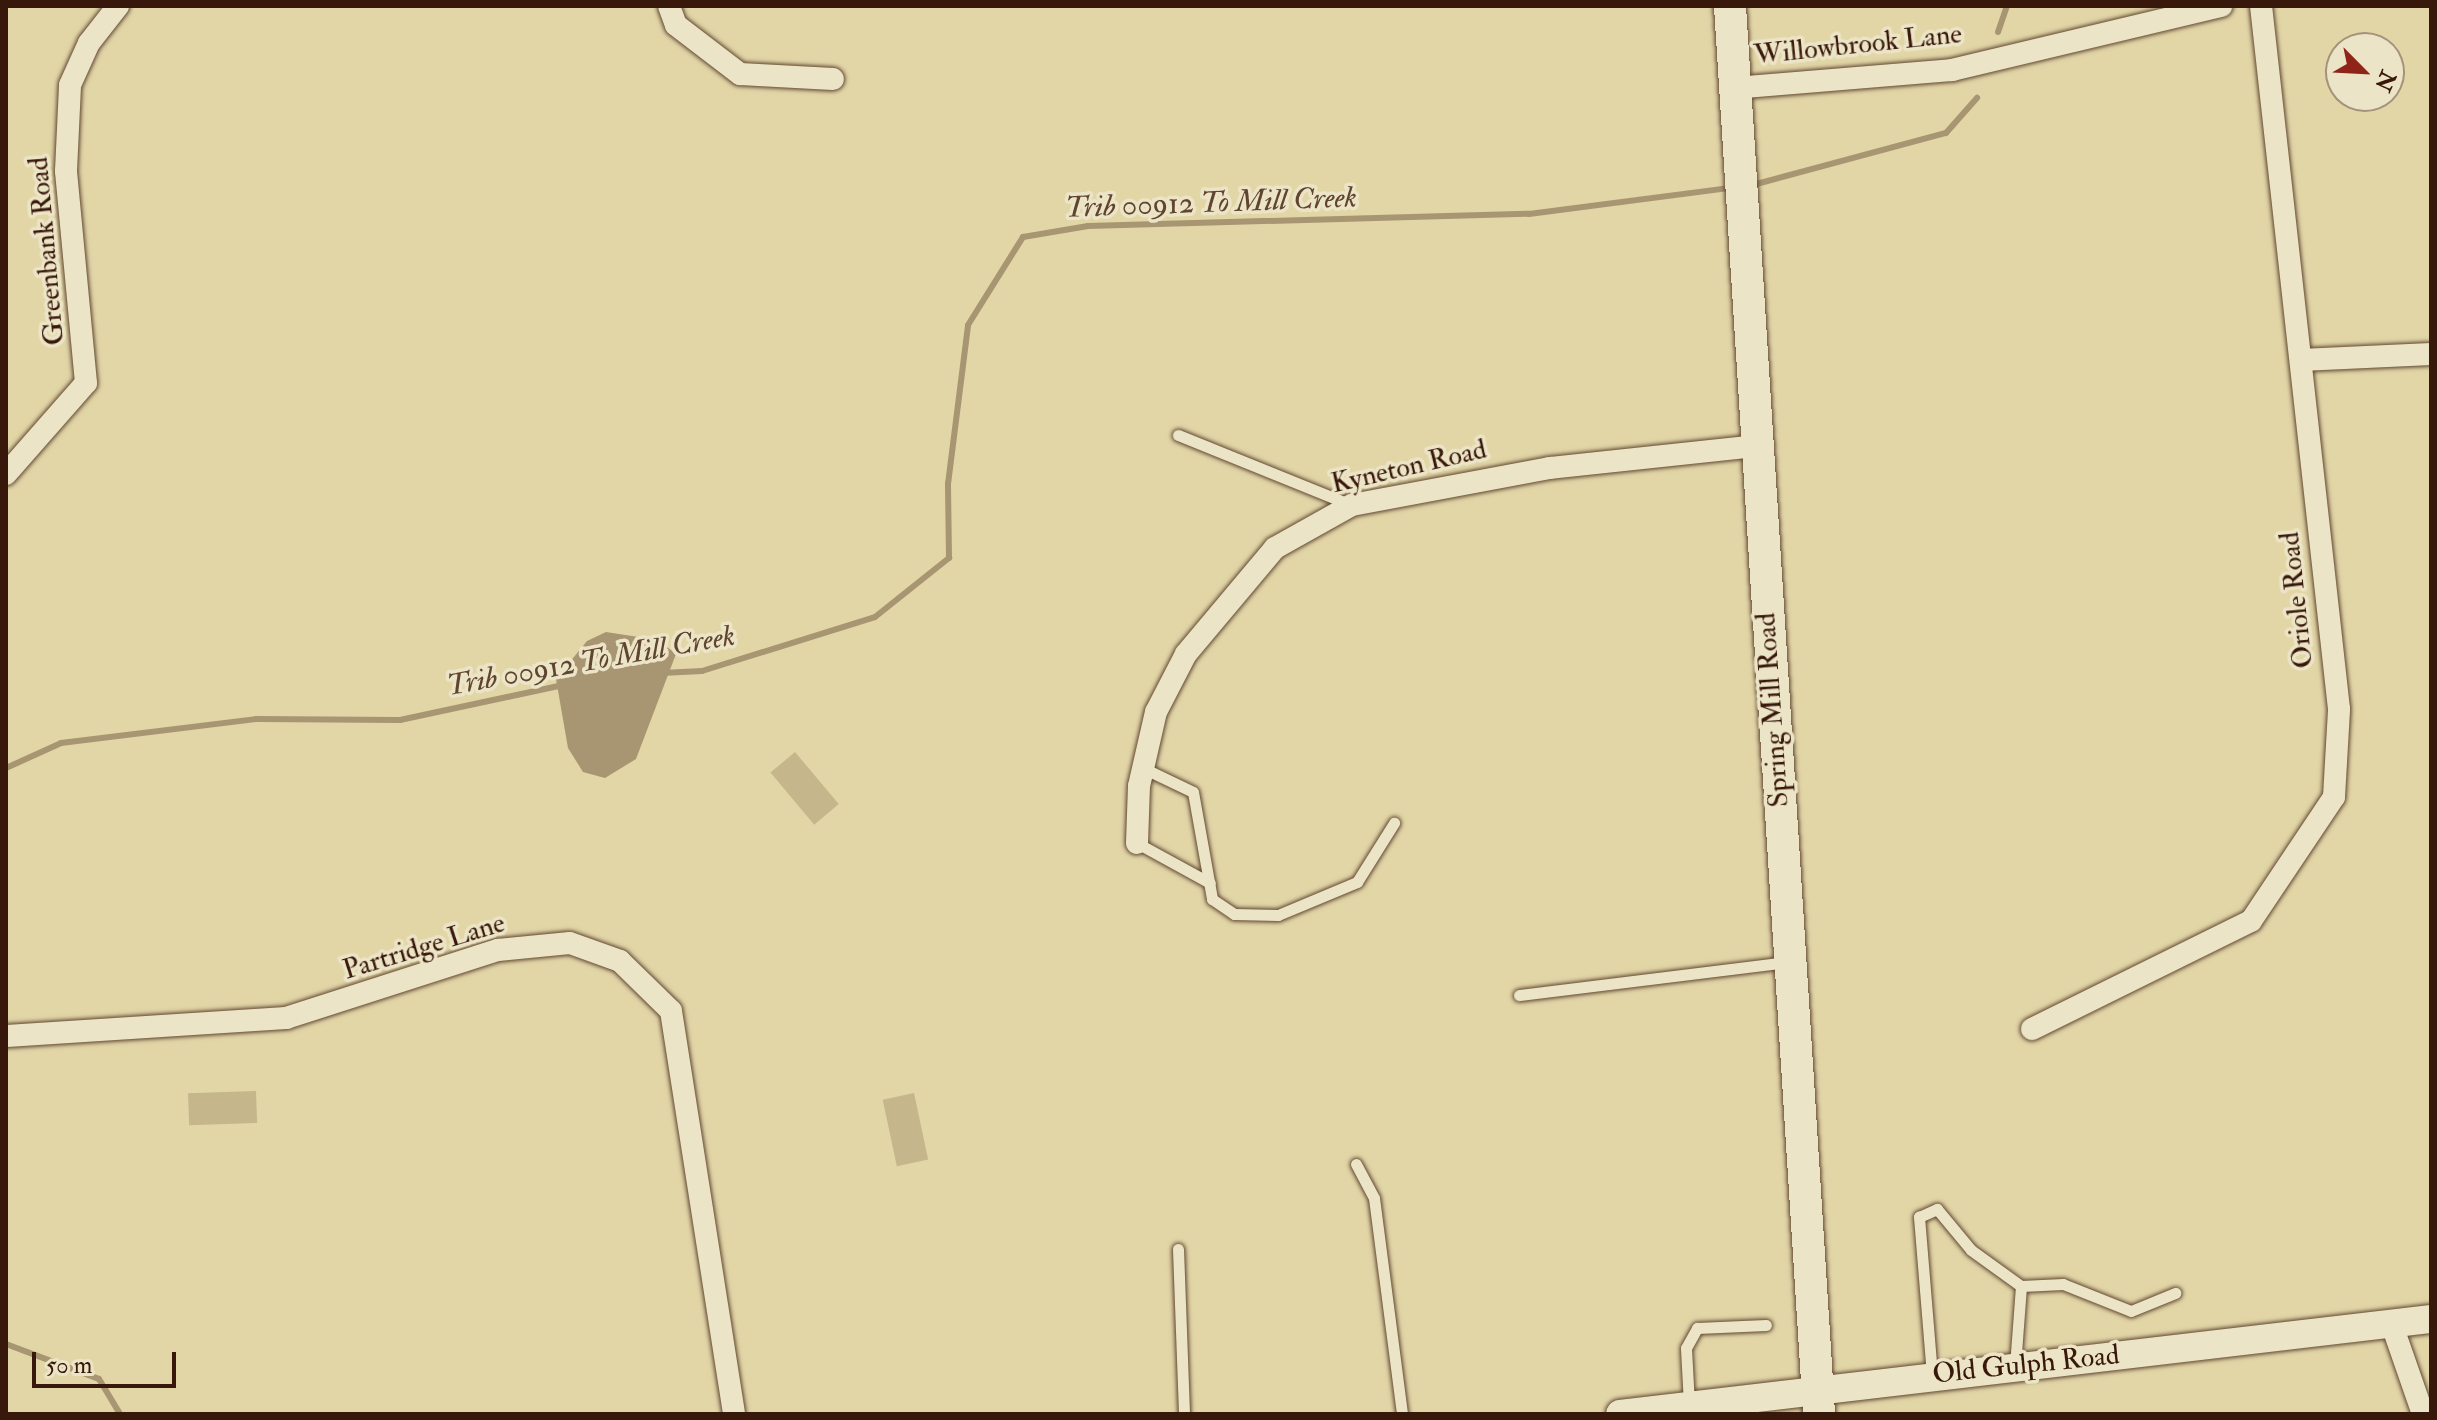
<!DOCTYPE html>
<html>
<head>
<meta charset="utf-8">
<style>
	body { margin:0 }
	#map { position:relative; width:2437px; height:1420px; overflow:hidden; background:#e2d6a7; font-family:"IM FELL Double Pica",serif }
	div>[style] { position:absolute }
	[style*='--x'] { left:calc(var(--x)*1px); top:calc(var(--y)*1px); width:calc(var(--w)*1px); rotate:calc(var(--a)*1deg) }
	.green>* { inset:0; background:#c5b68c; transform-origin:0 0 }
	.water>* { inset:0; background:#a89572 }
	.stream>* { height:6px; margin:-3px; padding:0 3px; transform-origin:3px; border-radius:3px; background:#a89572 }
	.roads { filter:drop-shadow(0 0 2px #624832) drop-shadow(0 0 2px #624832) }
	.service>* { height:11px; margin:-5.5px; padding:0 5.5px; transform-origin:5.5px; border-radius:5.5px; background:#ece4c6 }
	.minor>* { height:22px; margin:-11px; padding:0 11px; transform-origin:11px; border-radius:11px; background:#ece4c6 }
	.tertiary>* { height:28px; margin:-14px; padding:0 14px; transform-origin:14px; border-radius:14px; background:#ece4c6 }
	.secondary>* { height:32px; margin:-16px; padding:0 16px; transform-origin:16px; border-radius:16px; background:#ece4c6 }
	span { translate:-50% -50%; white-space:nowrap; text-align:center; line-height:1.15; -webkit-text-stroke:7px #ece4c6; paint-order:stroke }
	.street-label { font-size:28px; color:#38180b }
	.water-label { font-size:30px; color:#5f442f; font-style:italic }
	.frame { position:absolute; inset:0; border:8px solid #38180b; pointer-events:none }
	.north { position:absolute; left:2325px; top:32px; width:80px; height:80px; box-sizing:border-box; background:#ece4c6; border:2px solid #a4927b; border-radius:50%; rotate:114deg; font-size:22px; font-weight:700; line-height:32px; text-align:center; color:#38180b }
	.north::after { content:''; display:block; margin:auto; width:28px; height:36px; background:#8f2418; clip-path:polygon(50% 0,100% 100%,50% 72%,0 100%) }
	.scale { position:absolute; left:32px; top:1352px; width:144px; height:36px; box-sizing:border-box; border:4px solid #38180b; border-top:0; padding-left:10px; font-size:24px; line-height:28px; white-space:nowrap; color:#38180b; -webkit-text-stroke:6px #ece4c6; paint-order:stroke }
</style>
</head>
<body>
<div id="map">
	<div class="green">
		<i style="left:795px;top:752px;width:68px;height:32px;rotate:50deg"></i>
		<i style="left:256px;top:1091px;width:32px;height:68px;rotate:88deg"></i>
		<i style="left:914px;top:1093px;width:68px;height:32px;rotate:78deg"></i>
	</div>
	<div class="water">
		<i style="clip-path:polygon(606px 632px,658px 640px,676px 654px,636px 759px,605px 778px,583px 772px,568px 748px,556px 679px,587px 641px)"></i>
	</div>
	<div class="stream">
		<i style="--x:1998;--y:32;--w:28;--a:-71"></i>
		<i style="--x:1749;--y:186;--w:204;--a:-15.1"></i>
		<i style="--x:1946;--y:133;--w:47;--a:-48.5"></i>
		<i style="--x:662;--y:673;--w:40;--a:-2.9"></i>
		<i style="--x:702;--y:671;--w:181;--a:-17.3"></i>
		<i style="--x:875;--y:617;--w:95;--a:-38.6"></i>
		<i style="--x:949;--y:558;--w:74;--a:-90.8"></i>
		<i style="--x:948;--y:484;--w:160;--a:-82.8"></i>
		<i style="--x:968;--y:325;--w:104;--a:-58"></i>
		<i style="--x:1023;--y:237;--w:66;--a:-9.6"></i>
		<i style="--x:1088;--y:226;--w:441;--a:-1.6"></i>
		<i style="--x:1529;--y:214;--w:203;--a:-7.4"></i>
		<i style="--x:6;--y:768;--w:60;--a:-24.4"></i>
		<i style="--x:61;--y:743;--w:196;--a:-7"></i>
		<i style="--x:256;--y:719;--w:144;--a:0.4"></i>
		<i style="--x:400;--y:720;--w:167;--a:-12.1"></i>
		<i style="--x:6;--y:1344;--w:99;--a:20.6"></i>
		<i style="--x:99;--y:1379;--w:41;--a:59"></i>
	</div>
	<div class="roads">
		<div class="service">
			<i style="--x:1178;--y:435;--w:187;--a:22"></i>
			<i style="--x:1143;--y:768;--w:55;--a:25.6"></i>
			<i style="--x:1193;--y:792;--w:109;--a:79.9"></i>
			<i style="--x:1212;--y:899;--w:27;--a:34"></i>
			<i style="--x:1234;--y:914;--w:44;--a:1.3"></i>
			<i style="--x:1278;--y:915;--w:86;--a:-22.7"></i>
			<i style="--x:1357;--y:882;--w:70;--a:-57.9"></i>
			<i style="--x:1137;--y:843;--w:83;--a:28.7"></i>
			<i style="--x:1519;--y:995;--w:271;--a:-7"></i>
			<i style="--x:1356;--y:1164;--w:38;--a:62"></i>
			<i style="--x:1374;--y:1198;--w:218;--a:82.6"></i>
			<i style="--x:1178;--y:1249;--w:165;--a:87.9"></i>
			<i style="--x:2015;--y:1366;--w:80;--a:-85.7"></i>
			<i style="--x:1932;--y:1375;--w:159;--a:-94.7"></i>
			<i style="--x:1919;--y:1217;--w:20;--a:-24"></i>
			<i style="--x:1937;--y:1209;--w:53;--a:50.3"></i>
			<i style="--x:1971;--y:1250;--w:62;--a:35.8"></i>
			<i style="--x:2021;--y:1286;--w:42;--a:-2.7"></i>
			<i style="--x:2063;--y:1284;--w:73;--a:21.7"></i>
			<i style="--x:2131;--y:1311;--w:48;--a:-22.2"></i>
			<i style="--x:1689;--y:1404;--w:56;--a:-93.1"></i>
			<i style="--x:1686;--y:1348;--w:23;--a:-61"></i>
			<i style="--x:1697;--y:1328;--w:69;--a:-2.5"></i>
		</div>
		<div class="minor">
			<i style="--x:669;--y:6;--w:20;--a:70"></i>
			<i style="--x:676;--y:25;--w:81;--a:37.4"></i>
			<i style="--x:740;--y:74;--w:93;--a:3.1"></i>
			<i style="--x:1734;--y:88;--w:219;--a:-4.7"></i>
			<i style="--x:1952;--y:70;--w:277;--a:-13.4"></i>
			<i style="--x:2301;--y:360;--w:130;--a:-2.6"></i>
			<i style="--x:6;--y:474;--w:121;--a:-48.7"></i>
			<i style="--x:86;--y:383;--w:213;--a:-95.4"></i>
			<i style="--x:66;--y:171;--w:86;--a:-87.3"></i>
			<i style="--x:70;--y:85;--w:46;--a:-65.7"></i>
			<i style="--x:89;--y:43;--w:47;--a:-51.9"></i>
			<i style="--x:1137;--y:843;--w:57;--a:-88"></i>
			<i style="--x:1139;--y:786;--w:76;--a:-77.1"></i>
			<i style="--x:1156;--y:712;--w:65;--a:-62.7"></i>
			<i style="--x:1186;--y:654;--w:138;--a:-50"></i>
			<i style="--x:1275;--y:548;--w:88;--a:-29.2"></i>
			<i style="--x:1352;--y:505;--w:201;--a:-10.6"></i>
			<i style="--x:1550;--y:468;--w:207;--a:-6.1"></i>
			<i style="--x:2032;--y:1029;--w:244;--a:-26.3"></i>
			<i style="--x:2251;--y:921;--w:149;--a:-56.2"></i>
			<i style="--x:2334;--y:797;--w:88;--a:-86.7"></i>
			<i style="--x:2339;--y:709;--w:707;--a:-96.33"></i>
			<i style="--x:6;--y:1036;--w:281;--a:-3.7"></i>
			<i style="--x:286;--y:1018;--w:223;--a:-17.8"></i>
			<i style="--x:498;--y:950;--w:72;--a:-5.6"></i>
			<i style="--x:570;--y:943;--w:53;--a:19.8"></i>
			<i style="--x:620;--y:961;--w:71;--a:44.4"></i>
			<i style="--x:671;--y:1011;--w:408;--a:81.1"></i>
			<i style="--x:2392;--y:1325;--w:94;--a:70.8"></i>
		</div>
		<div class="tertiary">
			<i style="--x:1620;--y:1414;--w:817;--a:-6.68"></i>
		</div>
		<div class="secondary">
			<i style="--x:1730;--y:6;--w:1411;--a:86.38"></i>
		</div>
	</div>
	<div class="street-label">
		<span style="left:1858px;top:45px;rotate:-6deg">Willowbrook Lane</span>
		<span style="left:47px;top:251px;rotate:-95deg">Greenbank Road</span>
		<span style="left:1409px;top:467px;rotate:-13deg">Kyneton Road</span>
		<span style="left:2297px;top:600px;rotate:-96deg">Oriole Road</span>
		<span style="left:1773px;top:710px;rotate:-94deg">Spring Mill Road</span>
		<span style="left:424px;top:947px;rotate:-17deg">Partridge Lane</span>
		<span style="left:2026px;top:1365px;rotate:-6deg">Old Gulph Road</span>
	</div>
	<div class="water-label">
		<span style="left:1211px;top:203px;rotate:-2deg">Trib 00912 To Mill Creek</span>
		<span style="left:591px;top:661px;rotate:-10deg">Trib 00912 To Mill Creek</span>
	</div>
	<div class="frame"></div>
	<div class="north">N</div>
	<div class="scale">50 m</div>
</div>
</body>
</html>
